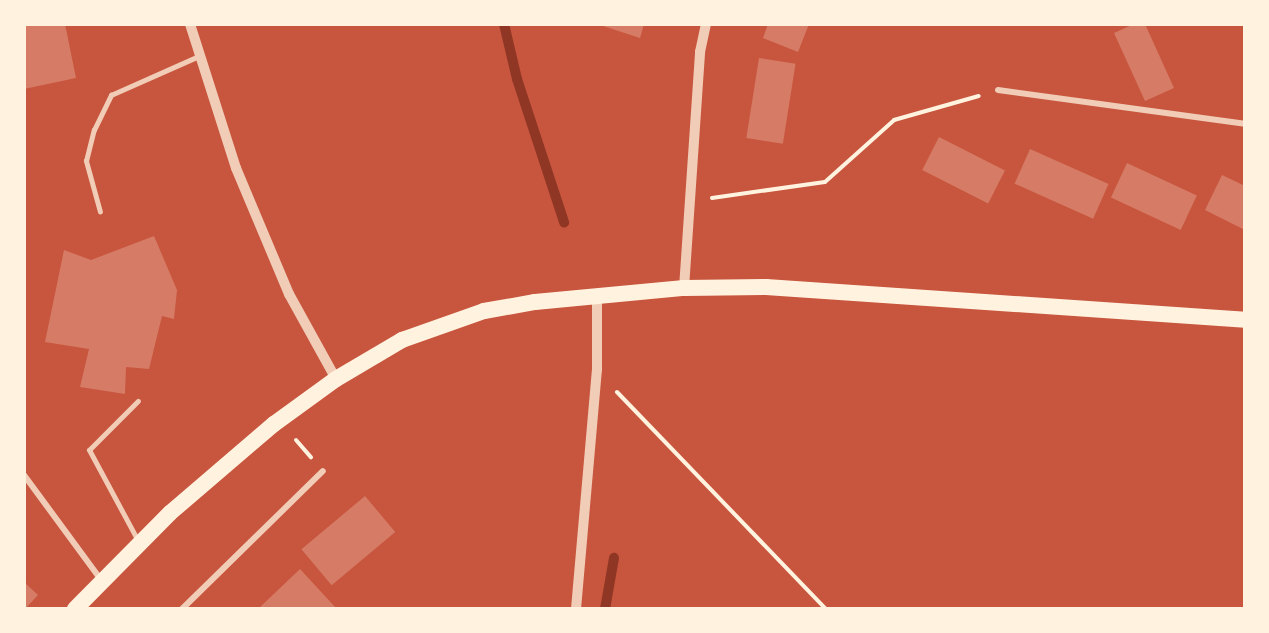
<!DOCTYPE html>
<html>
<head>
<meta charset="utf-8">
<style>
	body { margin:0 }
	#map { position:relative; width:1269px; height:633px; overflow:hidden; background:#c8553d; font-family:"PT Sans Narrow",sans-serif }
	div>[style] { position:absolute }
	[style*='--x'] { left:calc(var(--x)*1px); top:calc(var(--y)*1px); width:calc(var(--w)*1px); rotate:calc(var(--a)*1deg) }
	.stream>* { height:10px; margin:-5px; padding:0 5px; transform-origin:5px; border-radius:5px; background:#8f3625 }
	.building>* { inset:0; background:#d67c66; transform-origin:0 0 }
	.path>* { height:4px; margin:-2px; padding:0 2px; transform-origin:2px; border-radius:2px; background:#fff3e0 }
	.service>* { height:4.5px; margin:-2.25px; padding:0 2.25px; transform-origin:2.25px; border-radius:2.25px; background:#f1ccb7 }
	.minor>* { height:6px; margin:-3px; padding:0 3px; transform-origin:3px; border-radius:3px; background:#f1ccb7 }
	.tertiary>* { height:10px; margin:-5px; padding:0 5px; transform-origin:5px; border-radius:5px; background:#f1ccb7 }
	.trunk>* { height:16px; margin:-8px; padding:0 8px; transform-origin:8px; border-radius:8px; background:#fff3e0 }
	span { translate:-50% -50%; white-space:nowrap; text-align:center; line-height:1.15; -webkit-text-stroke:5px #fff3e0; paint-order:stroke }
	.frame { position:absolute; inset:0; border:26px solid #fff3e0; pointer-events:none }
</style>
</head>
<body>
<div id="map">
	<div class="stream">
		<i style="--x:504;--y:24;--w:57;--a:76.7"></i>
		<i style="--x:517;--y:79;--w:151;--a:71.8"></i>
		<i style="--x:605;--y:609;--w:52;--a:-80"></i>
	</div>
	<div class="building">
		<i style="clip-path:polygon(29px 24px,65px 24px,76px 78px,24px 89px,24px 25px)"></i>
		<i style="clip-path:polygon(597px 24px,644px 24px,640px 38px)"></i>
		<i style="clip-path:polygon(768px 24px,809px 24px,798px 52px,763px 38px)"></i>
		<i style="clip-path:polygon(1134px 24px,1145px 24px,1174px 88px,1145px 101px,1114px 33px)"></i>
		<i style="left:759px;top:58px;width:37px;height:81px;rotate:9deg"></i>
		<i style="left:939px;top:137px;width:74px;height:37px;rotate:27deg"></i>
		<i style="left:1030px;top:149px;width:86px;height:38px;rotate:24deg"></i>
		<i style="left:1127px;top:163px;width:77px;height:38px;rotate:25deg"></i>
		<i style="clip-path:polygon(1222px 175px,1245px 186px,1245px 230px,1205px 210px)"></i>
		<i style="clip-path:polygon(154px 236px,177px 290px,174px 319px,162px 316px,149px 369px,126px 367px,125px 394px,80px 387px,89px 349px,45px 342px,64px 250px,91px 260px)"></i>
		<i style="left:365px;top:496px;width:47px;height:83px;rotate:50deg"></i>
		<i style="clip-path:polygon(300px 569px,336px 608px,258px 609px)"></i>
		<i style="clip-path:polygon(24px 582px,38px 595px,25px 609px,24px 609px)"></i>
	</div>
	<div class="path">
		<i style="--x:712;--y:198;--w:114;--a:-8.1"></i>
		<i style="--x:825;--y:182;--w:93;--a:-41.9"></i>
		<i style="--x:894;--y:120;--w:88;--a:-15.8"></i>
		<i style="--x:617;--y:392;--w:301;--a:46.1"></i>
		<i style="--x:296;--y:440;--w:23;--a:49"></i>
	</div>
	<div class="service">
		<i style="--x:100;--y:212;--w:53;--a:-105.4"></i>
		<i style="--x:86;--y:161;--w:32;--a:-76"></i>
		<i style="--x:94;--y:130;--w:39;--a:-64"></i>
		<i style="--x:111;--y:95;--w:96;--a:-23.9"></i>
		<i style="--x:138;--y:541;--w:103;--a:-118.3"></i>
		<i style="--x:89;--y:450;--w:69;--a:-45"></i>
	</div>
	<div class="minor">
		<i style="--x:998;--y:90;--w:249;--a:7.8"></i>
		<i style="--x:24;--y:475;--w:130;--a:53.7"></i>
		<i style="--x:182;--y:609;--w:197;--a:-44.4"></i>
	</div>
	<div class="tertiary">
		<i style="--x:190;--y:24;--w:151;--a:72.3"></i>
		<i style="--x:236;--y:168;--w:137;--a:67.2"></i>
		<i style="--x:289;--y:294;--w:97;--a:61.1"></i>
		<i style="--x:684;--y:288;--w:237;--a:-86.1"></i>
		<i style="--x:700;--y:52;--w:29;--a:-78"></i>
		<i style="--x:576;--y:609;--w:240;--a:-85"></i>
		<i style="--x:597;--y:370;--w:74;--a:-90"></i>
	</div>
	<div class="trunk">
		<i style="--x:75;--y:609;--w:135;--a:-45.3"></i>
		<i style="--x:170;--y:513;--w:137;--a:-40.6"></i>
		<i style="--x:274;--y:424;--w:77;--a:-36"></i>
		<i style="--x:336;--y:379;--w:77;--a:-30.6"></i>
		<i style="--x:402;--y:340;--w:87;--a:-19.5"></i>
		<i style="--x:484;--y:311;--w:52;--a:-10"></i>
		<i style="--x:535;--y:302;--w:150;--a:-5.4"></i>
		<i style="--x:684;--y:288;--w:82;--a:-0.7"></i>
		<i style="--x:766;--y:287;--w:480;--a:3.9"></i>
	</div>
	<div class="frame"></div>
</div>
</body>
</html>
